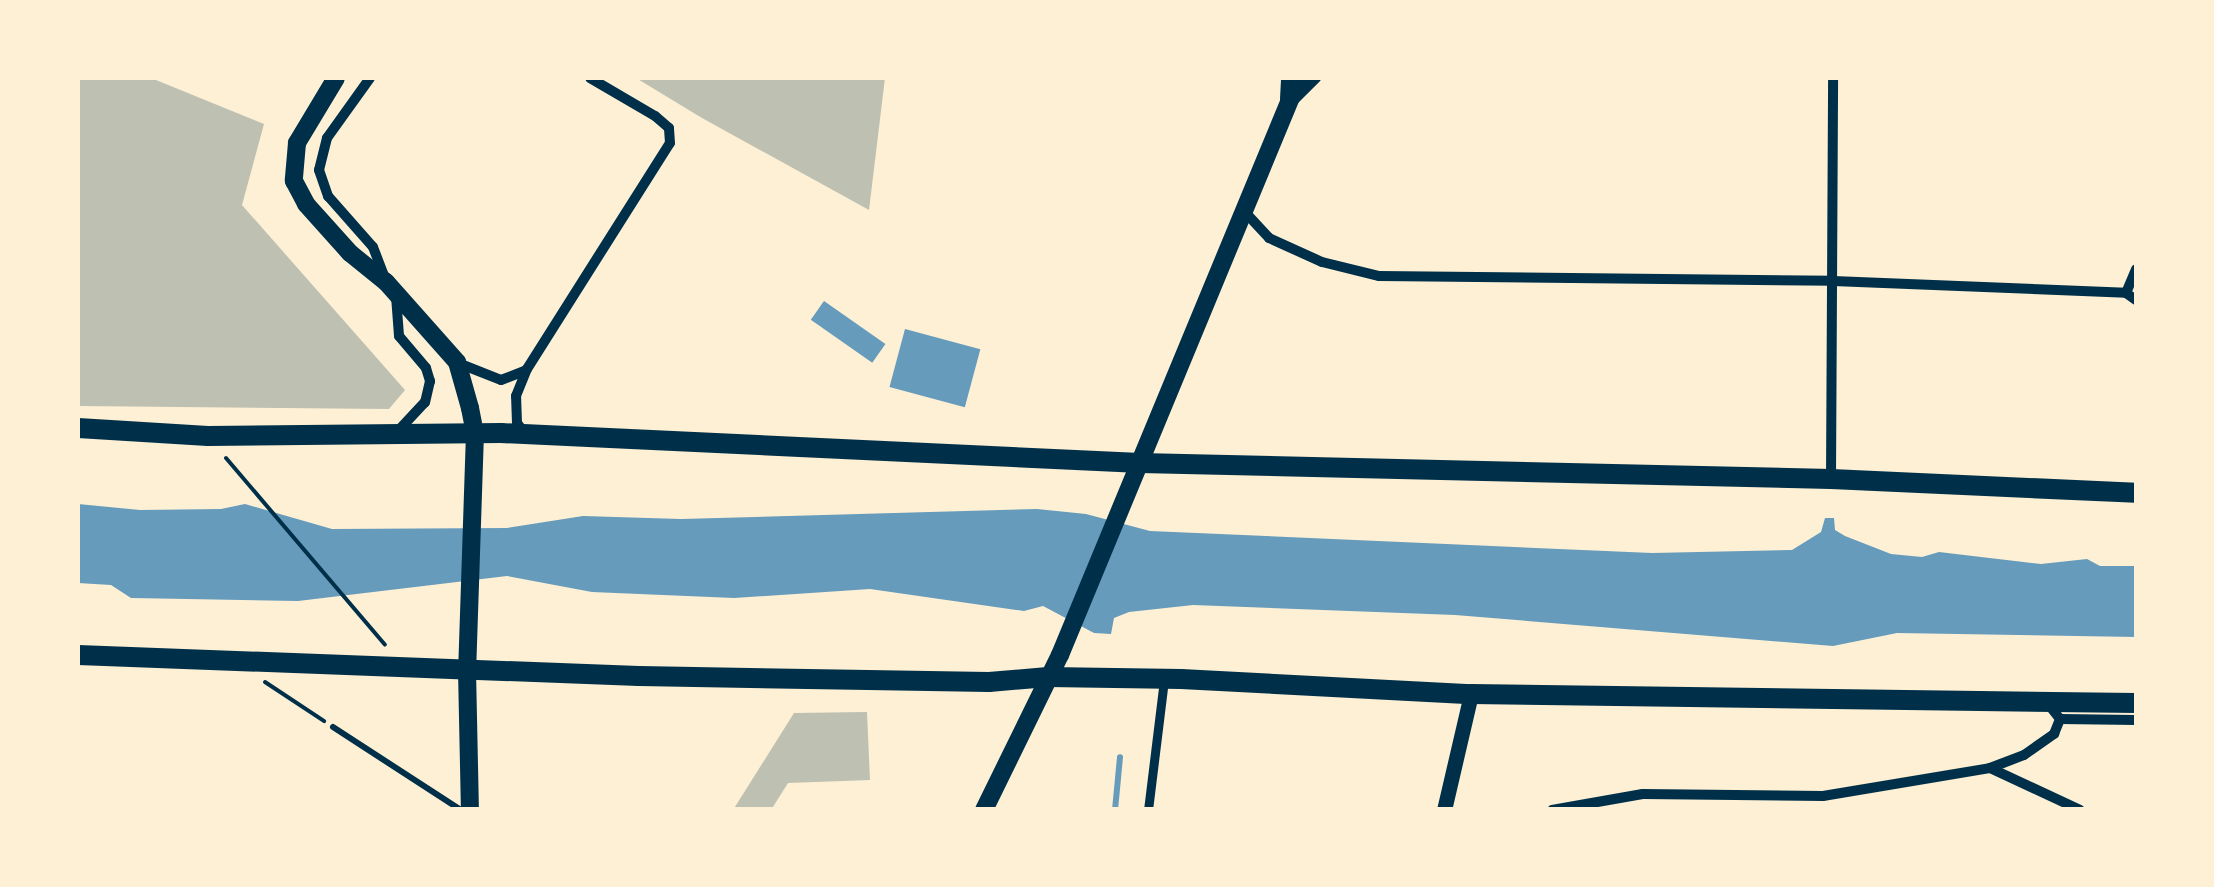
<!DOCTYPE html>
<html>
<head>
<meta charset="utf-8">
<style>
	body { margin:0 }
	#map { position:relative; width:2214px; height:887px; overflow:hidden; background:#fdf0d5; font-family:"Libre Baskerville",serif }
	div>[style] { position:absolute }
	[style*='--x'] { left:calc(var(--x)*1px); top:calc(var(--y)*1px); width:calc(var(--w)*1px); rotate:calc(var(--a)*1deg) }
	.water>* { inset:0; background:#669bbc; transform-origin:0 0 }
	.stream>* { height:6px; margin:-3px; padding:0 3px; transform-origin:3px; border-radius:3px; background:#669bbc }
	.building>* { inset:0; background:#bec0b2 }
	.path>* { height:4px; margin:-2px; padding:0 2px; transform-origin:2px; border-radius:2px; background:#003049 }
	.service>* { height:6px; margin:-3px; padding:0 3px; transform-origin:3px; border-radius:3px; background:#003049 }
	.pedestrian>* { height:9px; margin:-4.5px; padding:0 4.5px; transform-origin:4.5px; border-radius:4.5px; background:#003049 }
	.minor>* { height:10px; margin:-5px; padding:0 5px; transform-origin:5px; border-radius:5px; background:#003049 }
	.tertiary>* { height:15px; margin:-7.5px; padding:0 7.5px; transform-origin:7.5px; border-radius:7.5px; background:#003049 }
	.secondary>* { height:18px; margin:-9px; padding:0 9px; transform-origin:9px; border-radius:9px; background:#003049 }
	.trunk>* { height:20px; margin:-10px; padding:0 10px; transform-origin:10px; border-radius:10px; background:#003049 }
	span { translate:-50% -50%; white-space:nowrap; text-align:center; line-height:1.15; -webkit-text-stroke:10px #fdf0d5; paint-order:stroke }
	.frame { position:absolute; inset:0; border:80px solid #fdf0d5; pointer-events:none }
</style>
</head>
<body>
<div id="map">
	<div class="water">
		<i style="left:824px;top:301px;width:75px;height:23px;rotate:35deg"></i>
		<i style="left:905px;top:329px;width:78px;height:60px;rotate:15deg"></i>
		<i style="clip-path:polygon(78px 504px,140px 510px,221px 509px,245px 504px,332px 529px,507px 528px,583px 516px,681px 519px,1037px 509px,1086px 514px,1150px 531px,1652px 553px,1792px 550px,1821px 532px,1825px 518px,1834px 518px,1835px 530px,1845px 536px,1891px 554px,1922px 557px,1939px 552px,2041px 564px,2087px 559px,2100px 566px,2136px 566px,2136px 637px,1897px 633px,1833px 646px,1455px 615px,1193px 605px,1129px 612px,1114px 618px,1111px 634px,1094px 633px,1043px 606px,1024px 611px,870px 589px,734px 598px,592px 592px,507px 576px,298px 601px,131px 598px,111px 585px,78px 583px)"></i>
	</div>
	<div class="stream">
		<i style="--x:1115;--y:810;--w:53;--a:-84.6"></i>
	</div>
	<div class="building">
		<i style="clip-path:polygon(78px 78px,151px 78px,264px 124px,242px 205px,405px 390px,389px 409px,78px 406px)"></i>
		<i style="clip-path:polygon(636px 78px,885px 78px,869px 210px,702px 118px)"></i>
		<i style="clip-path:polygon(867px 712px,870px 780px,788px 783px,771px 810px,733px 810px,794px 713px)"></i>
	</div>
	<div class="path">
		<i style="--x:226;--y:458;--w:245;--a:49.6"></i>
		<i style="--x:265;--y:682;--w:71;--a:33.5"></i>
	</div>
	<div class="service">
		<i style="--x:333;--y:727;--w:153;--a:33"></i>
	</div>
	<div class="pedestrian">
		<i style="--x:1148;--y:810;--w:132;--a:-83"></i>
	</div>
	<div class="minor">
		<i style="--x:370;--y:78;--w:74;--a:125.6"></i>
		<i style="--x:327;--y:138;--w:33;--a:104"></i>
		<i style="--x:319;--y:170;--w:28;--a:71"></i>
		<i style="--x:328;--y:196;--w:68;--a:48.6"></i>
		<i style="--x:373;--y:247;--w:31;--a:69"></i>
		<i style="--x:1285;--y:99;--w:21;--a:-87"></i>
		<i style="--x:1293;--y:101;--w:33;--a:-45"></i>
		<i style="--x:1244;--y:211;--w:37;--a:47"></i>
		<i style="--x:1269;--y:238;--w:58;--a:24.4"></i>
		<i style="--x:1322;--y:262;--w:59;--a:13.8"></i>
		<i style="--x:1379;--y:276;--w:454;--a:0.6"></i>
		<i style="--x:1833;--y:281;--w:293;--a:2.3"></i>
		<i style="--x:2126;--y:293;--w:12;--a:35"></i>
		<i style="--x:2126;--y:293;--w:26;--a:-67"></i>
		<i style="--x:396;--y:296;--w:40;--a:85.7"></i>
		<i style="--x:399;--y:336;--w:42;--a:49.8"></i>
		<i style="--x:426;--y:368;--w:14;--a:73"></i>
		<i style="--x:430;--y:381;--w:22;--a:103"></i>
		<i style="--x:425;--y:402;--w:40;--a:133"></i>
		<i style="--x:458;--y:363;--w:46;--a:21.6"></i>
		<i style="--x:501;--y:380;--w:25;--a:-21"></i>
		<i style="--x:524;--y:432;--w:11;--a:-128"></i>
		<i style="--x:517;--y:423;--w:27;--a:-92"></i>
		<i style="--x:516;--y:396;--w:29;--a:-68"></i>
		<i style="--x:527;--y:369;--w:267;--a:-57.7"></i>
		<i style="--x:670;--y:143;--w:15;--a:-94"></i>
		<i style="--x:669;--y:128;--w:18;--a:-139"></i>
		<i style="--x:655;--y:116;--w:75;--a:-149.7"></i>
		<i style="--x:1831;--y:479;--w:401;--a:-89.7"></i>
		<i style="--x:2060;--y:719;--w:76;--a:0.8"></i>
		<i style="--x:1990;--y:768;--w:99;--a:25"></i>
		<i style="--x:1552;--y:810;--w:92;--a:-10"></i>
		<i style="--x:1643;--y:794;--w:180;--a:0.6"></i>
		<i style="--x:1823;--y:796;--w:169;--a:-9.5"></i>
		<i style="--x:1990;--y:768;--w:36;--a:-21"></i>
		<i style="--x:2024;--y:755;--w:37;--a:-35"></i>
		<i style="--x:2054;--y:734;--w:16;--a:-68"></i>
		<i style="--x:2060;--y:719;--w:18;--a:-128"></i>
	</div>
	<div class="tertiary">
		<i style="--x:1444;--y:810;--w:119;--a:-76.9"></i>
	</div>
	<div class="secondary">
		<i style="--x:336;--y:78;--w:76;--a:121"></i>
		<i style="--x:297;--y:143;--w:38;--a:95"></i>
		<i style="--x:294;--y:181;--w:26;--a:62"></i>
		<i style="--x:306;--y:204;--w:66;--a:48.1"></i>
		<i style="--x:350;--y:253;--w:46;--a:38.9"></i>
		<i style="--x:386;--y:282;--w:107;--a:48.4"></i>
		<i style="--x:457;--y:362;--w:48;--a:74.2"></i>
		<i style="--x:470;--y:408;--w:25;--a:79"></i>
		<i style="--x:475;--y:433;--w:237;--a:91.9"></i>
		<i style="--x:467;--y:670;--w:140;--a:88.8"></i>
		<i style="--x:984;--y:810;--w:173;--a:-63.9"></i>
		<i style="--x:1060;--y:655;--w:625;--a:-67.5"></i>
	</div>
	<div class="trunk">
		<i style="--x:78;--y:428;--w:130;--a:3.5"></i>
		<i style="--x:208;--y:436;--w:293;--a:-0.6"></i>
		<i style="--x:501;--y:433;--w:640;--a:2.69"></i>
		<i style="--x:1140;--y:463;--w:691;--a:1.33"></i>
		<i style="--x:1831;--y:479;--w:305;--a:2.6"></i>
		<i style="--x:78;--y:655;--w:561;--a:2.14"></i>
		<i style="--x:639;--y:676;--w:350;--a:1"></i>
		<i style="--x:989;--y:682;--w:59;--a:-4.8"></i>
		<i style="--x:1048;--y:677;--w:133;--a:0.9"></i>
		<i style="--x:1181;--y:679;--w:290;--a:3"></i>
		<i style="--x:1471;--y:694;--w:665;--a:0.78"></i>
	</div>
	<div class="frame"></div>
</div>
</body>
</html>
